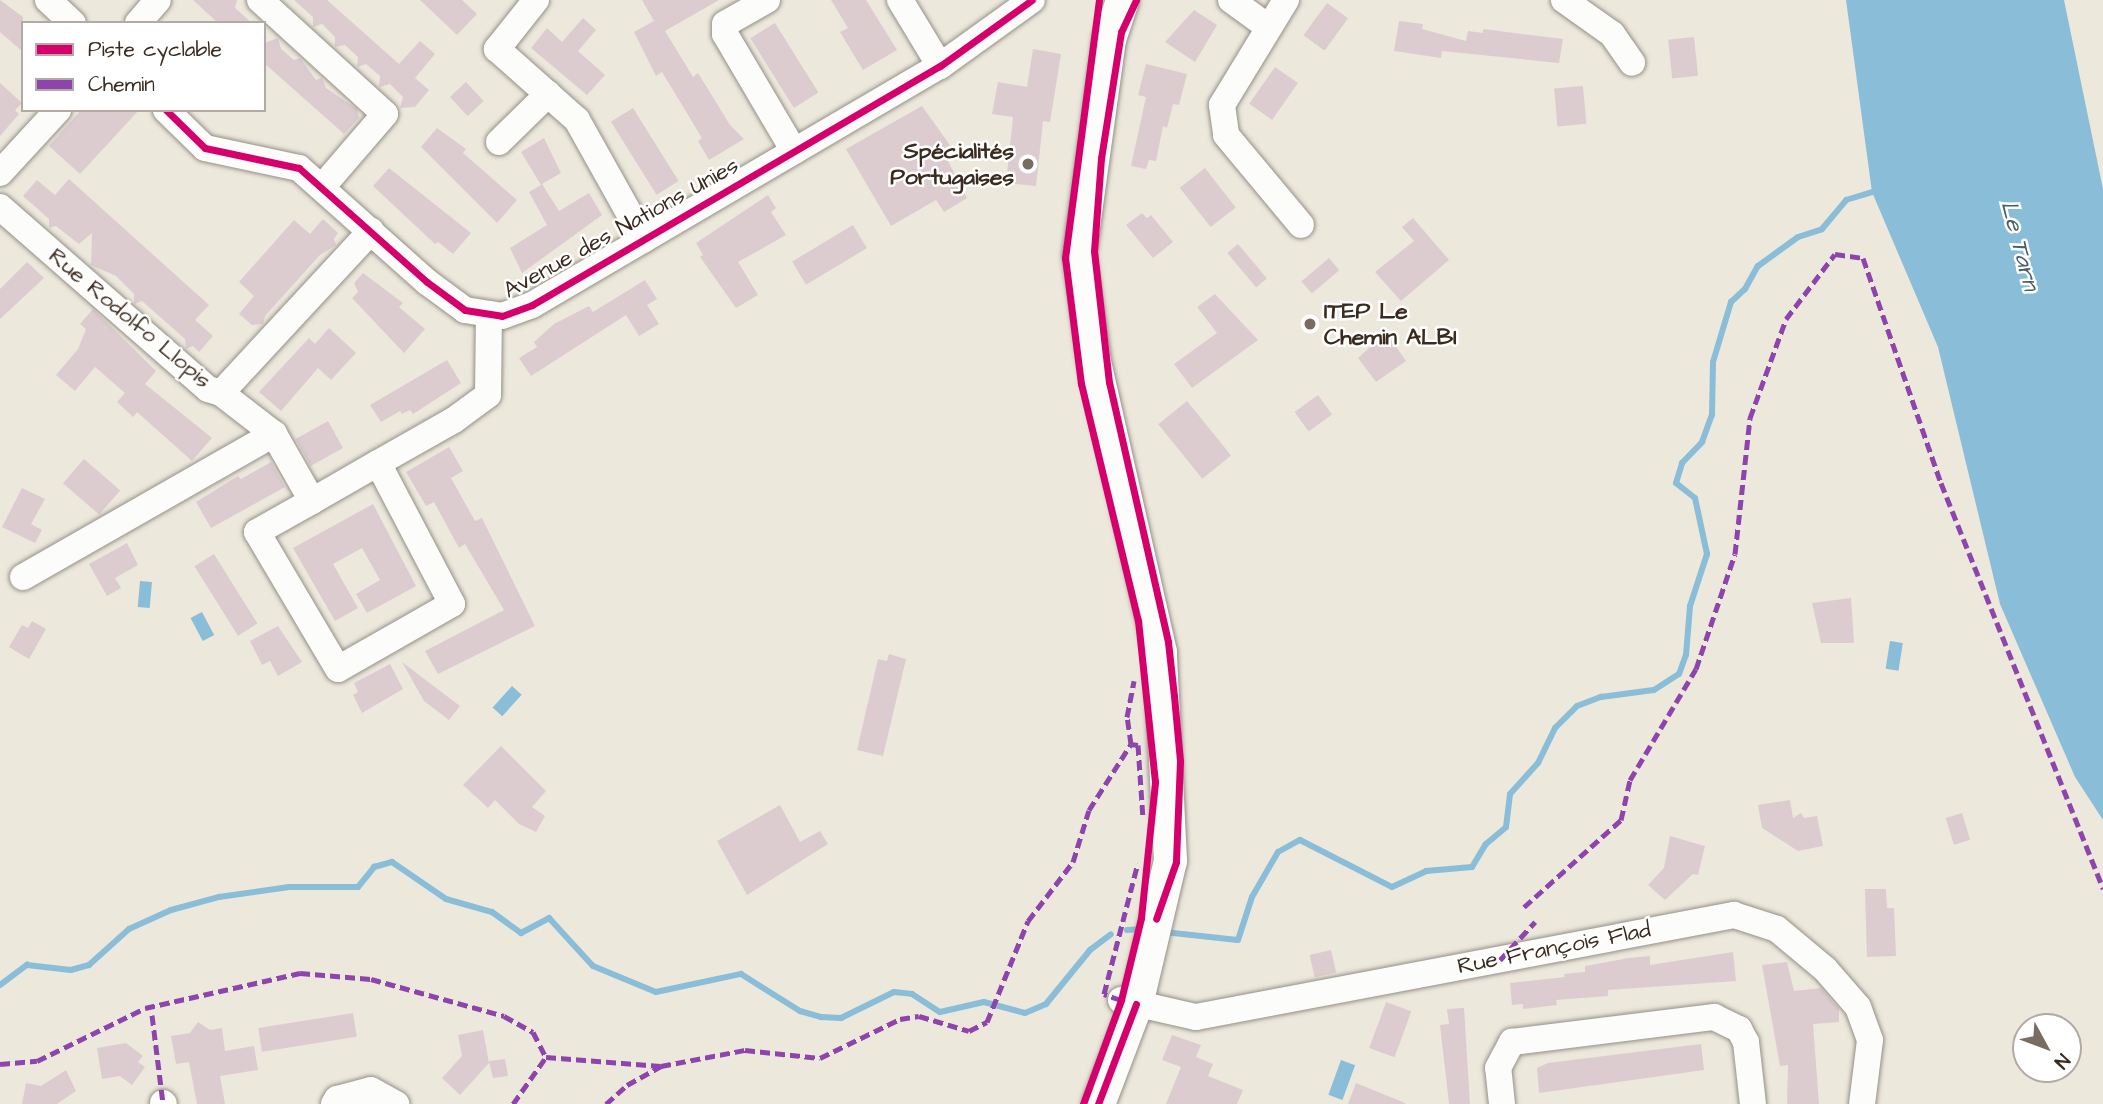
<!DOCTYPE html>
<html>
<head>
<meta charset="utf-8">
<style>
	body { margin:0 }
	#map { position:relative; width:2103px; height:1104px; overflow:hidden; background:#ede8dc; font-family:"Architects Daughter",sans-serif }
	div>[style] { position:absolute }
	[style*='--x'] { left:calc(var(--x)*1px); top:calc(var(--y)*1px); width:calc(var(--w)*1px); rotate:calc(var(--a)*1deg) }
	.water>* { inset:0; background:#89bdd8; transform-origin:0 0 }
	.stream>* { height:6px; margin:-3px; padding:0 3px; transform-origin:3px; border-radius:3px; background:#89bdd8 }
	.building>* { inset:0; background:#dcccd0; transform-origin:0 0 }
	.roads { filter:drop-shadow(0 0 2px #959088) drop-shadow(0 0 2px #959088) }
	.minor>* { height:26px; margin:-13px; padding:0 13px; transform-origin:13px; border-radius:13px; background:#fcfcfa }
	.major>* { height:33px; margin:-16.5px; padding:0 16.5px; transform-origin:16.5px; border-radius:16.5px; background:#fcfcfa }
	.quiet>* { height:5px; margin-top:-2.5px; transform-origin:0; background:repeating-linear-gradient(90deg,#8e44ad 0 10px,transparent 0 15px) }
	.cycleway>* { height:7px; margin:-3.5px; padding:0 3.5px; transform-origin:3.5px; border-radius:3.5px; background:#d6006c }
	.dots>* { width:19px; height:19px; translate:-50% -50%; box-sizing:border-box; border:4px solid #fff; border-radius:50% }
	span { translate:-50% -50%; white-space:nowrap; text-align:center; line-height:1.15; -webkit-text-stroke:5px #fff; paint-order:stroke }
	.poi-label { font-size:23px; color:#3b2a1e; font-weight:700 }
	.right { translate:-100% -50%; text-align:right }
	.left { translate:0 -50%; text-align:left }
	.street-label { font-size:23px; color:#3b2a1e }
	.water-label { font-size:24px; color:#495e68; font-style:italic }
	.legend { position:absolute; left:21px; top:21px; width:245px; height:91px; box-sizing:border-box; background:#fff; border:2px solid #b1aaa5; margin:0; padding:9px 12px; list-style:none; font-size:21px; color:#3b2a1e }
	.legend li { display:flex; align-items:center; gap:14px; height:35px }
	.legend b { width:35px; border:2px solid #b1aaa5 }
	.north { position:absolute; left:2012px; top:1013px; width:70px; height:70px; box-sizing:border-box; background:#fff; border:2px solid #b1aaa5; border-radius:50%; rotate:131deg; font-size:19px; font-weight:700; line-height:28px; text-align:center; color:#3b2a1e }
	.north::after { content:''; display:block; margin:auto; width:24px; height:32px; background:#796c60; clip-path:polygon(50% 0,100% 100%,50% 72%,0 100%) }
</style>
</head>
<body>
<div id="map">
	<div class="water">
		<i style="clip-path:polygon(1846px 0,2064px 0,2103px 189px,2103px 820px,2075px 777px,2000px 604px,1938px 347px,1872px 192px)"></i>
		<i style="left:140px;top:581px;width:12px;height:26px;rotate:5deg"></i>
		<i style="left:202px;top:612px;width:26px;height:13px;rotate:62deg"></i>
		<i style="left:1890px;top:641px;width:13px;height:28px;rotate:9deg"></i>
		<i style="left:512px;top:686px;width:13px;height:29px;rotate:42deg"></i>
		<i style="left:1341px;top:1060px;width:15px;height:37px;rotate:20deg"></i>
	</div>
	<div class="stream">
		<i style="--x:1127;--y:930;--w:16;--a:-4"></i>
		<i style="--x:1164;--y:932;--w:74;--a:6.2"></i>
		<i style="--x:1238;--y:940;--w:45;--a:-72"></i>
		<i style="--x:1252;--y:897;--w:52;--a:-60"></i>
		<i style="--x:1278;--y:852;--w:25;--a:-29"></i>
		<i style="--x:1300;--y:840;--w:103;--a:27.1"></i>
		<i style="--x:1392;--y:887;--w:38;--a:-25"></i>
		<i style="--x:1426;--y:871;--w:46;--a:-5"></i>
		<i style="--x:1472;--y:867;--w:27;--a:-59"></i>
		<i style="--x:1486;--y:844;--w:26;--a:-40"></i>
		<i style="--x:1506;--y:827;--w:33;--a:-83"></i>
		<i style="--x:1510;--y:794;--w:42;--a:-47.9"></i>
		<i style="--x:1538;--y:763;--w:39;--a:-64"></i>
		<i style="--x:1555;--y:728;--w:31;--a:-45"></i>
		<i style="--x:1577;--y:706;--w:26;--a:-21"></i>
		<i style="--x:1601;--y:697;--w:53;--a:-7.5"></i>
		<i style="--x:1654;--y:690;--w:30;--a:-33"></i>
		<i style="--x:1679;--y:674;--w:20;--a:-70"></i>
		<i style="--x:1686;--y:655;--w:49;--a:-85.3"></i>
		<i style="--x:1690;--y:606;--w:55;--a:-71.9"></i>
		<i style="--x:1707;--y:554;--w:57;--a:-102.1"></i>
		<i style="--x:1695;--y:498;--w:24;--a:-142"></i>
		<i style="--x:1676;--y:483;--w:21;--a:-73"></i>
		<i style="--x:1682;--y:463;--w:29;--a:-46"></i>
		<i style="--x:1702;--y:442;--w:29;--a:-70"></i>
		<i style="--x:1712;--y:415;--w:53;--a:-88.9"></i>
		<i style="--x:1713;--y:362;--w:63;--a:-73.3"></i>
		<i style="--x:1731;--y:302;--w:19;--a:-43"></i>
		<i style="--x:1745;--y:289;--w:26;--a:-61"></i>
		<i style="--x:1758;--y:266;--w:49;--a:-35.9"></i>
		<i style="--x:1798;--y:237;--w:25;--a:-18"></i>
		<i style="--x:1822;--y:229;--w:38;--a:-50"></i>
		<i style="--x:1846;--y:200;--w:34;--a:-17"></i>
		<i style="--x:0;--y:985;--w:34;--a:-37"></i>
		<i style="--x:27;--y:965;--w:44;--a:6.5"></i>
		<i style="--x:71;--y:970;--w:19;--a:-16"></i>
		<i style="--x:89;--y:965;--w:54;--a:-42"></i>
		<i style="--x:129;--y:929;--w:46;--a:-24.3"></i>
		<i style="--x:171;--y:910;--w:50;--a:-15.2"></i>
		<i style="--x:219;--y:897;--w:71;--a:-8.1"></i>
		<i style="--x:289;--y:887;--w:69;--a:0"></i>
		<i style="--x:358;--y:887;--w:26;--a:-51"></i>
		<i style="--x:374;--y:867;--w:19;--a:-16"></i>
		<i style="--x:392;--y:862;--w:65;--a:34.4"></i>
		<i style="--x:446;--y:899;--w:48;--a:15.8"></i>
		<i style="--x:492;--y:912;--w:36;--a:36"></i>
		<i style="--x:521;--y:933;--w:32;--a:-28"></i>
		<i style="--x:549;--y:918;--w:65;--a:47.5"></i>
		<i style="--x:593;--y:966;--w:68;--a:22.4"></i>
		<i style="--x:656;--y:992;--w:87;--a:-12"></i>
		<i style="--x:741;--y:974;--w:70;--a:32.1"></i>
		<i style="--x:800;--y:1011;--w:22;--a:16"></i>
		<i style="--x:821;--y:1017;--w:20;--a:3"></i>
		<i style="--x:841;--y:1018;--w:59;--a:-26.1"></i>
		<i style="--x:894;--y:992;--w:18;--a:6"></i>
		<i style="--x:912;--y:994;--w:33;--a:33"></i>
		<i style="--x:940;--y:1012;--w:45;--a:-12.8"></i>
		<i style="--x:984;--y:1002;--w:42;--a:15"></i>
		<i style="--x:1025;--y:1013;--w:23;--a:-23"></i>
		<i style="--x:1046;--y:1004;--w:70;--a:-50.8"></i>
		<i style="--x:1090;--y:950;--w:26;--a:-37"></i>
	</div>
	<div class="building">
		<i style="clip-path:polygon(0 0,23px 17px,23px 52px,0 32px)"></i>
		<i style="clip-path:polygon(193px 0,237px 0,235px 8px,252px 23px,218px 23px)"></i>
		<i style="clip-path:polygon(294px 0,327px 0,399px 64px,420px 41px,435px 54px,415px 78px,429px 90px,415px 107px,400px 108px,403px 97px,390px 84px,379px 87px,380px 76px,366px 64px,357px 67px,358px 57px,345px 45px,335px 47px,335px 37px,322px 24px,313px 27px,313px 17px)"></i>
		<i style="clip-path:polygon(420px 0,462px 0,477px 14px,457px 35px)"></i>
		<i style="clip-path:polygon(642px 0,719px 0,665px 31px,693px 77px,698px 73px,730px 125px,744px 139px,709px 160px,698px 141px,702px 138px,662px 72px,656px 76px,634px 32px,654px 21px)"></i>
		<i style="clip-path:polygon(831px 0,866px 0,897px 50px,863px 70px,840px 32px,848px 28px)"></i>
		<i style="left:1327px;top:3px;width:26px;height:40px;rotate:36deg"></i>
		<i style="clip-path:polygon(1194px 10px,1217px 25px,1195px 62px,1165px 42px)"></i>
		<i style="clip-path:polygon(583px 18px,596px 30px,578px 51px,605px 75px,587px 95px,531px 48px,547px 28px,562px 42px)"></i>
		<i style="clip-path:polygon(1399px 21px,1423px 24px,1422px 29px,1466px 41px,1468px 31px,1483px 33px,1483px 29px,1563px 39px,1559px 63px,1442px 51px,1441px 58px,1394px 51px)"></i>
		<i style="left:775px;top:23px;width:82px;height:29px;rotate:58deg"></i>
		<i style="left:1694px;top:37px;width:39px;height:26px;rotate:84deg"></i>
		<i style="clip-path:polygon(278px 38px,281px 49px,294px 60px,300px 58px,316px 80px,322px 78px,326px 88px,357px 109px,359px 118px,344px 134px,264px 63px,264px 43px)"></i>
		<i style="clip-path:polygon(1033px 49px,1061px 54px,1050px 122px,1043px 121px,1036px 186px,1006px 183px,1013px 117px,992px 114px,998px 82px,1027px 87px)"></i>
		<i style="clip-path:polygon(1146px 64px,1187px 74px,1179px 105px,1173px 104px,1167px 128px,1163px 126px,1156px 161px,1149px 160px,1146px 169px,1131px 166px,1146px 97px,1138px 95px)"></i>
		<i style="left:1275px;top:67px;width:28px;height:45px;rotate:35deg"></i>
		<i style="left:466px;top:82px;width:26px;height:22px;rotate:47deg"></i>
		<i style="clip-path:polygon(0 83px,22px 103px,15px 110px,19px 114px,0 136px)"></i>
		<i style="left:1583px;top:86px;width:38px;height:29px;rotate:85deg"></i>
		<i style="clip-path:polygon(922px 106px,952px 148px,944px 153px,967px 198px,944px 212px,936px 200px,891px 226px,846px 149px)"></i>
		<i style="left:633px;top:108px;width:86px;height:26px;rotate:58deg"></i>
		<i style="clip-path:polygon(81px 110px,139px 110px,80px 174px,49px 146px)"></i>
		<i style="clip-path:polygon(437px 128px,466px 149px,463px 153px,517px 200px,497px 223px,421px 147px)"></i>
		<i style="clip-path:polygon(544px 138px,561px 173px,542px 184px,559px 211px,589px 193px,602px 215px,522px 273px,510px 248px,547px 225px,529px 192px,541px 185px,521px 152px)"></i>
		<i style="clip-path:polygon(389px 168px,471px 233px,453px 254px,438px 242px,435px 244px,373px 186px)"></i>
		<i style="left:1205px;top:168px;width:50px;height:32px;rotate:52deg"></i>
		<i style="clip-path:polygon(69px 179px,209px 305px,195px 320px,213px 336px,199px 352px,193px 346px,186px 349px,185px 339px,142px 301px,134px 304px,134px 294px,116px 276px,91px 265px,92px 233px,79px 244px,56px 226px,49px 228px,49px 219px,23px 196px,37px 180px,55px 195px)"></i>
		<i style="clip-path:polygon(768px 195px,776px 208px,771px 212px,786px 235px,738px 262px,758px 295px,736px 308px,700px 257px,703px 255px,696px 243px)"></i>
		<i style="clip-path:polygon(1142px 213px,1147px 218px,1151px 215px,1173px 242px,1153px 258px,1126px 225px)"></i>
		<i style="clip-path:polygon(1413px 218px,1449px 260px,1401px 301px,1375px 272px,1414px 241px,1402px 227px)"></i>
		<i style="clip-path:polygon(323px 219px,338px 233px,334px 239px,336px 245px,320px 255px,265px 316px,263px 324px,252px 325px,239px 314px,254px 296px,239px 282px,294px 220px,310px 234px)"></i>
		<i style="left:853px;top:225px;width:27px;height:71px;rotate:59deg"></i>
		<i style="left:1238px;top:244px;width:45px;height:14px;rotate:50deg"></i>
		<i style="left:1329px;top:258px;width:16px;height:36px;rotate:50deg"></i>
		<i style="clip-path:polygon(27px 262px,44px 278px,0 319px,0 289px)"></i>
		<i style="clip-path:polygon(363px 273px,403px 303px,399px 307px,425px 329px,404px 353px,352px 298px,358px 292px,354px 283px)"></i>
		<i style="clip-path:polygon(645px 280px,657px 299px,647px 305px,659px 324px,639px 336px,626px 315px,531px 376px,519px 358px,537px 347px,534px 342px,554px 324px,589px 306px,593px 312px)"></i>
		<i style="clip-path:polygon(1215px 294px,1258px 340px,1192px 388px,1174px 364px,1217px 333px,1197px 307px)"></i>
		<i style="clip-path:polygon(93px 309px,156px 371px,145px 384px,212px 438px,192px 461px,137px 412px,133px 417px,117px 402px,125px 393px,95px 367px,75px 391px,56px 375px,78px 349px,86px 329px,80px 324px)"></i>
		<i style="clip-path:polygon(329px 328px,356px 353px,331px 380px,318px 368px,281px 411px,259px 392px,309px 338px,315px 344px)"></i>
		<i style="clip-path:polygon(1386px 332px,1406px 361px,1376px 382px,1358px 358px)"></i>
		<i style="clip-path:polygon(447px 360px,461px 383px,413px 414px,410px 410px,402px 414px,400px 411px,381px 422px,370px 405px)"></i>
		<i style="left:1318px;top:395px;width:24px;height:29px;rotate:54deg"></i>
		<i style="left:1187px;top:401px;width:70px;height:37px;rotate:51deg"></i>
		<i style="left:328px;top:421px;width:31px;height:37px;rotate:61deg"></i>
		<i style="clip-path:polygon(449px 447px,463px 471px,451px 478px,475px 521px,482px 518px,535px 626px,438px 674px,425px 651px,504px 610px,465px 544px,459px 548px,434px 502px,426px 506px,406px 472px)"></i>
		<i style="left:84px;top:459px;width:48px;height:32px;rotate:41deg"></i>
		<i style="clip-path:polygon(271px 462px,285px 487px,211px 528px,196px 502px,238px 476px,241px 479px)"></i>
		<i style="clip-path:polygon(22px 488px,45px 499px,31px 524px,42px 530px,35px 543px,2px 527px)"></i>
		<i style="clip-path:polygon(373px 504px,416px 586px,367px 613px,356px 594px,380px 580px,362px 548px,333px 564px,358px 608px,335px 621px,293px 548px)"></i>
		<i style="clip-path:polygon(127px 543px,138px 565px,115px 578px,121px 588px,107px 596px,89px 564px)"></i>
		<i style="left:214px;top:554px;width:82px;height:23px;rotate:58deg"></i>
		<i style="clip-path:polygon(1851px 598px,1854px 643px,1821px 643px,1812px 603px)"></i>
		<i style="clip-path:polygon(32px 621px,46px 629px,29px 659px,9px 647px,22px 625px,28px 628px)"></i>
		<i style="clip-path:polygon(278px 626px,302px 662px,278px 676px,270px 661px,262px 665px,250px 641px)"></i>
		<i style="clip-path:polygon(889px 654px,906px 659px,883px 756px,857px 750px,878px 659px,887px 661px)"></i>
		<i style="clip-path:polygon(402px 662px,460px 706px,449px 720px,424px 701px)"></i>
		<i style="clip-path:polygon(390px 664px,403px 689px,362px 713px,353px 695px,358px 692px,354px 683px)"></i>
		<i style="clip-path:polygon(501px 746px,546px 791px,532px 807px,545px 816px,536px 832px,519px 824px,495px 800px,488px 808px,463px 785px)"></i>
		<i style="clip-path:polygon(1790px 800px,1793px 818px,1801px 813px,1804px 818px,1817px 816px,1823px 846px,1798px 851px,1762px 828px,1758px 805px)"></i>
		<i style="clip-path:polygon(780px 805px,800px 842px,820px 831px,828px 844px,747px 895px,717px 841px)"></i>
		<i style="left:1962px;top:813px;width:28px;height:17px;rotate:73deg"></i>
		<i style="clip-path:polygon(1670px 836px,1705px 846px,1698px 875px,1693px 874px,1665px 900px,1648px 885px,1664px 868px)"></i>
		<i style="clip-path:polygon(1865px 889px,1886px 889px,1887px 908px,1894px 908px,1896px 956px,1867px 957px)"></i>
		<i style="left:1331px;top:950px;width:23px;height:22px;rotate:77deg"></i>
		<i style="clip-path:polygon(1733px 952px,1736px 981px,1608px 990px,1608px 996px,1556px 1000px,1557px 1005px,1523px 1009px,1523px 1004px,1512px 1005px,1510px 983px,1565px 977px,1564px 974px,1585px 972px,1585px 966px,1629px 958px,1650px 956px,1650px 965px)"></i>
		<i style="clip-path:polygon(1787px 962px,1794px 991px,1821px 988px,1839px 1009px,1839px 1022px,1813px 1024px,1819px 1104px,1787px 1104px,1788px 1065px,1780px 1066px,1762px 965px)"></i>
		<i style="left:1386px;top:1002px;width:27px;height:49px;rotate:20deg"></i>
		<i style="clip-path:polygon(1464px 1008px,1470px 1104px,1449px 1104px,1440px 1025px,1449px 1024px,1447px 1009px)"></i>
		<i style="left:353px;top:1013px;width:24px;height:96px;rotate:81deg"></i>
		<i style="clip-path:polygon(198px 1022px,210px 1030px,222px 1028px,225px 1051px,254px 1046px,258px 1070px,220px 1076px,225px 1104px,197px 1104px,189px 1062px,176px 1064px,171px 1036px,190px 1033px)"></i>
		<i style="clip-path:polygon(483px 1030px,489px 1063px,460px 1095px,442px 1078px,462px 1056px,458px 1035px)"></i>
		<i style="clip-path:polygon(1172px 1035px,1201px 1045px,1196px 1057px,1213px 1064px,1208px 1076px,1243px 1090px,1237px 1104px,1166px 1104px,1181px 1067px,1162px 1060px)"></i>
		<i style="clip-path:polygon(126px 1043px,143px 1056px,138px 1062px,145px 1067px,132px 1085px,120px 1076px,102px 1079px,97px 1048px)"></i>
		<i style="clip-path:polygon(1701px 1044px,1704px 1070px,1539px 1093px,1537px 1068px,1548px 1063px)"></i>
		<i style="clip-path:polygon(505px 1059px,508px 1076px,493px 1078px,489px 1061px)"></i>
		<i style="clip-path:polygon(66px 1070px,76px 1091px,57px 1104px,22px 1104px,26px 1083px,41px 1086px)"></i>
		<i style="clip-path:polygon(1356px 1083px,1405px 1103px,1405px 1104px,1348px 1104px)"></i>
	</div>
	<div class="roads">
		<div class="minor">
			<i style="--x:48;--y:0;--w:34;--a:43"></i>
			<i style="--x:260;--y:0;--w:169;--a:42.4"></i>
			<i style="--x:385;--y:114;--w:95;--a:130.7"></i>
			<i style="--x:536;--y:0;--w:63;--a:128.5"></i>
			<i style="--x:497;--y:49;--w:107;--a:41.6"></i>
			<i style="--x:577;--y:120;--w:137;--a:60.8"></i>
			<i style="--x:767;--y:0;--w:48;--a:150.3"></i>
			<i style="--x:725;--y:24;--w:10;--a:90"></i>
			<i style="--x:725;--y:34;--w:136;--a:59.5"></i>
			<i style="--x:900;--y:0;--w:77;--a:58.8"></i>
			<i style="--x:1231;--y:0;--w:46;--a:36.1"></i>
			<i style="--x:1286;--y:0;--w:123;--a:121.4"></i>
			<i style="--x:1222;--y:105;--w:30;--a:82"></i>
			<i style="--x:1226;--y:135;--w:117;--a:50.2"></i>
			<i style="--x:1564;--y:0;--w:59;--a:35.3"></i>
			<i style="--x:1612;--y:34;--w:35;--a:55"></i>
			<i style="--x:138;--y:23;--w:30;--a:-49"></i>
			<i style="--x:166;--y:110;--w:54;--a:44.3"></i>
			<i style="--x:205;--y:148;--w:96;--a:12"></i>
			<i style="--x:299;--y:168;--w:171;--a:41.7"></i>
			<i style="--x:427;--y:282;--w:47;--a:36.4"></i>
			<i style="--x:465;--y:310;--w:37;--a:9"></i>
			<i style="--x:502;--y:316;--w:32;--a:-20"></i>
			<i style="--x:532;--y:305;--w:473;--a:-30.4"></i>
			<i style="--x:940;--y:66;--w:113;--a:-35.7"></i>
			<i style="--x:499;--y:142;--w:69;--a:-44.4"></i>
			<i style="--x:0;--y:173;--w:86;--a:-47.4"></i>
			<i style="--x:0;--y:207;--w:276;--a:41.2"></i>
			<i style="--x:208;--y:389;--w:14;--a:17"></i>
			<i style="--x:221;--y:393;--w:221;--a:-47.2"></i>
			<i style="--x:221;--y:393;--w:67;--a:37.7"></i>
			<i style="--x:274;--y:434;--w:77;--a:60.4"></i>
			<i style="--x:378;--y:463;--w:159;--a:62.3"></i>
			<i style="--x:452;--y:604;--w:131;--a:150.3"></i>
			<i style="--x:338;--y:669;--w:159;--a:-120.6"></i>
			<i style="--x:257;--y:532;--w:63;--a:-29.4"></i>
			<i style="--x:312;--y:501;--w:76;--a:-29.9"></i>
			<i style="--x:378;--y:463;--w:87;--a:-29.5"></i>
			<i style="--x:454;--y:420;--w:42;--a:-36.3"></i>
			<i style="--x:488;--y:395;--w:81;--a:-89.3"></i>
			<i style="--x:23;--y:577;--w:289;--a:-29.7"></i>
			<i style="--x:1121;--y:1000;--w:77;--a:12.8"></i>
			<i style="--x:1196;--y:1017;--w:548;--a:-10.74"></i>
			<i style="--x:1734;--y:915;--w:45;--a:18"></i>
			<i style="--x:1777;--y:929;--w:62;--a:39.8"></i>
			<i style="--x:1825;--y:969;--w:50;--a:49"></i>
			<i style="--x:1858;--y:1007;--w:35;--a:70"></i>
			<i style="--x:1870;--y:1040;--w:64;--a:97.1"></i>
			<i style="--x:163;--y:1103;--w:1;--a:45"></i>
			<i style="--x:334;--y:1104;--w:6;--a:-59"></i>
			<i style="--x:337;--y:1099;--w:35;--a:-15"></i>
			<i style="--x:371;--y:1090;--w:29;--a:29"></i>
			<i style="--x:1502;--y:1104;--w:36;--a:-96"></i>
			<i style="--x:1498;--y:1068;--w:30;--a:-62"></i>
			<i style="--x:1512;--y:1042;--w:204;--a:-7.1"></i>
			<i style="--x:1714;--y:1017;--w:28;--a:26"></i>
			<i style="--x:1739;--y:1029;--w:15;--a:62"></i>
			<i style="--x:1746;--y:1042;--w:62;--a:83.6"></i>
		</div>
		<div class="major">
			<i style="--x:1098;--y:1104;--w:107;--a:-69.2"></i>
			<i style="--x:1136;--y:1004;--w:148;--a:-76.7"></i>
			<i style="--x:1170;--y:860;--w:208;--a:-92.8"></i>
			<i style="--x:1160;--y:652;--w:297;--a:-102.8"></i>
			<i style="--x:1094;--y:362;--w:108;--a:-98"></i>
			<i style="--x:1079;--y:255;--w:218;--a:-82.1"></i>
			<i style="--x:1109;--y:39;--w:41;--a:-71.6"></i>
		</div>
	</div>
	<div class="quiet">
		<i style="--x:1131;--y:744;--w:27;--a:-98"></i>
		<i style="--x:1127;--y:717;--w:37;--a:-79"></i>
		<i style="--x:1524;--y:907;--w:130;--a:-41.9"></i>
		<i style="--x:1621;--y:820;--w:41;--a:-77.3"></i>
		<i style="--x:1630;--y:780;--w:129;--a:-59.3"></i>
		<i style="--x:1696;--y:669;--w:121;--a:-71.3"></i>
		<i style="--x:1735;--y:554;--w:137;--a:-83.7"></i>
		<i style="--x:1750;--y:418;--w:105;--a:-70"></i>
		<i style="--x:1786;--y:319;--w:81;--a:-53"></i>
		<i style="--x:1835;--y:254;--w:28;--a:8"></i>
		<i style="--x:1863;--y:258;--w:238;--a:70.9"></i>
		<i style="--x:1941;--y:483;--w:437;--a:68.2"></i>
		<i style="--x:1500;--y:960;--w:52;--a:-47.4"></i>
		<i style="--x:1121;--y:1000;--w:18;--a:-161"></i>
		<i style="--x:1104;--y:994;--w:135;--a:-75.5"></i>
		<i style="--x:152;--y:1015;--w:89;--a:82.9"></i>
		<i style="--x:0;--y:1064;--w:37;--a:-5"></i>
		<i style="--x:37;--y:1061;--w:120;--a:-26.1"></i>
		<i style="--x:145;--y:1008;--w:159;--a:-12.7"></i>
		<i style="--x:300;--y:973;--w:71;--a:4.8"></i>
		<i style="--x:371;--y:979;--w:138;--a:15.5"></i>
		<i style="--x:504;--y:1016;--w:33;--a:29"></i>
		<i style="--x:533;--y:1032;--w:28;--a:63"></i>
		<i style="--x:546;--y:1057;--w:115;--a:4.5"></i>
		<i style="--x:513;--y:1104;--w:57;--a:-54.9"></i>
		<i style="--x:606;--y:1104;--w:28;--a:-42"></i>
		<i style="--x:627;--y:1085;--w:39;--a:-29"></i>
		<i style="--x:661;--y:1066;--w:86;--a:-10.8"></i>
		<i style="--x:745;--y:1050;--w:75;--a:6.1"></i>
		<i style="--x:820;--y:1058;--w:89;--a:-26"></i>
		<i style="--x:900;--y:1019;--w:19;--a:-9"></i>
		<i style="--x:919;--y:1016;--w:52;--a:16.7"></i>
		<i style="--x:969;--y:1031;--w:20;--a:-27"></i>
		<i style="--x:987;--y:1022;--w:109;--a:-67.9"></i>
		<i style="--x:1028;--y:921;--w:74;--a:-52.7"></i>
		<i style="--x:1073;--y:862;--w:54;--a:-72.9"></i>
		<i style="--x:1089;--y:810;--w:78;--a:-57.5"></i>
		<i style="--x:1131;--y:744;--w:7;--a:8"></i>
		<i style="--x:1138;--y:745;--w:73;--a:86.1"></i>
	</div>
	<div class="cycleway">
		<i style="--x:1136;--y:0;--w:35;--a:115"></i>
		<i style="--x:1121;--y:32;--w:128;--a:99"></i>
		<i style="--x:1101;--y:158;--w:93;--a:94.3"></i>
		<i style="--x:1094;--y:251;--w:132;--a:83.5"></i>
		<i style="--x:1109;--y:382;--w:267;--a:77.2"></i>
		<i style="--x:1168;--y:642;--w:54;--a:83.7"></i>
		<i style="--x:1174;--y:696;--w:65;--a:84.7"></i>
		<i style="--x:1180;--y:761;--w:101;--a:92.3"></i>
		<i style="--x:1176;--y:862;--w:60;--a:109.3"></i>
		<i style="--x:166;--y:110;--w:54;--a:44.3"></i>
		<i style="--x:205;--y:148;--w:96;--a:12"></i>
		<i style="--x:299;--y:168;--w:171;--a:41.7"></i>
		<i style="--x:427;--y:282;--w:47;--a:36.4"></i>
		<i style="--x:465;--y:310;--w:37;--a:9"></i>
		<i style="--x:502;--y:316;--w:32;--a:-20"></i>
		<i style="--x:532;--y:305;--w:473;--a:-30.4"></i>
		<i style="--x:940;--y:66;--w:113;--a:-35.7"></i>
		<i style="--x:1083;--y:1104;--w:111;--a:-69.9"></i>
		<i style="--x:1121;--y:1000;--w:84;--a:-76.3"></i>
		<i style="--x:1141;--y:918;--w:137;--a:-84.1"></i>
		<i style="--x:1155;--y:782;--w:162;--a:-96"></i>
		<i style="--x:1138;--y:621;--w:244;--a:-103.5"></i>
		<i style="--x:1081;--y:384;--w:127;--a:-97.2"></i>
		<i style="--x:1065;--y:258;--w:260;--a:-82.5"></i>
		<i style="--x:1098;--y:1104;--w:107;--a:-69.2"></i>
	</div>
	<div class="dots">
		<i style="left:1028px;top:164px;background:#796c60"></i>
		<i style="left:1310px;top:324px;background:#796c60"></i>
	</div>
	<div class="poi-label">
		<span class="right" style="left:1014px;top:164px">Spécialités<br>Portugaises</span>
		<span class="left" style="left:1324px;top:324px">ITEP Le<br>Chemin ALBI</span>
	</div>
	<div class="street-label">
		<span style="left:621px;top:228px;rotate:-29deg">Avenue des Nations Unies</span>
		<span style="left:130px;top:318px;rotate:40deg">Rue Rodolfo Llopis</span>
		<span style="left:1554px;top:948px;rotate:-11deg">Rue François Flad</span>
	</div>
	<div class="water-label">
		<span style="left:2019px;top:246px;rotate:75deg">Le Tarn</span>
	</div>
	<ul class="legend">
	<li><b style="height:9px;background:#d6006c"></b>Piste cyclable</li>
	<li><b style="height:9px;background:#8e44ad"></b>Chemin</li>
	</ul>
	<div class="north">N</div>
</div>
</body>
</html>
